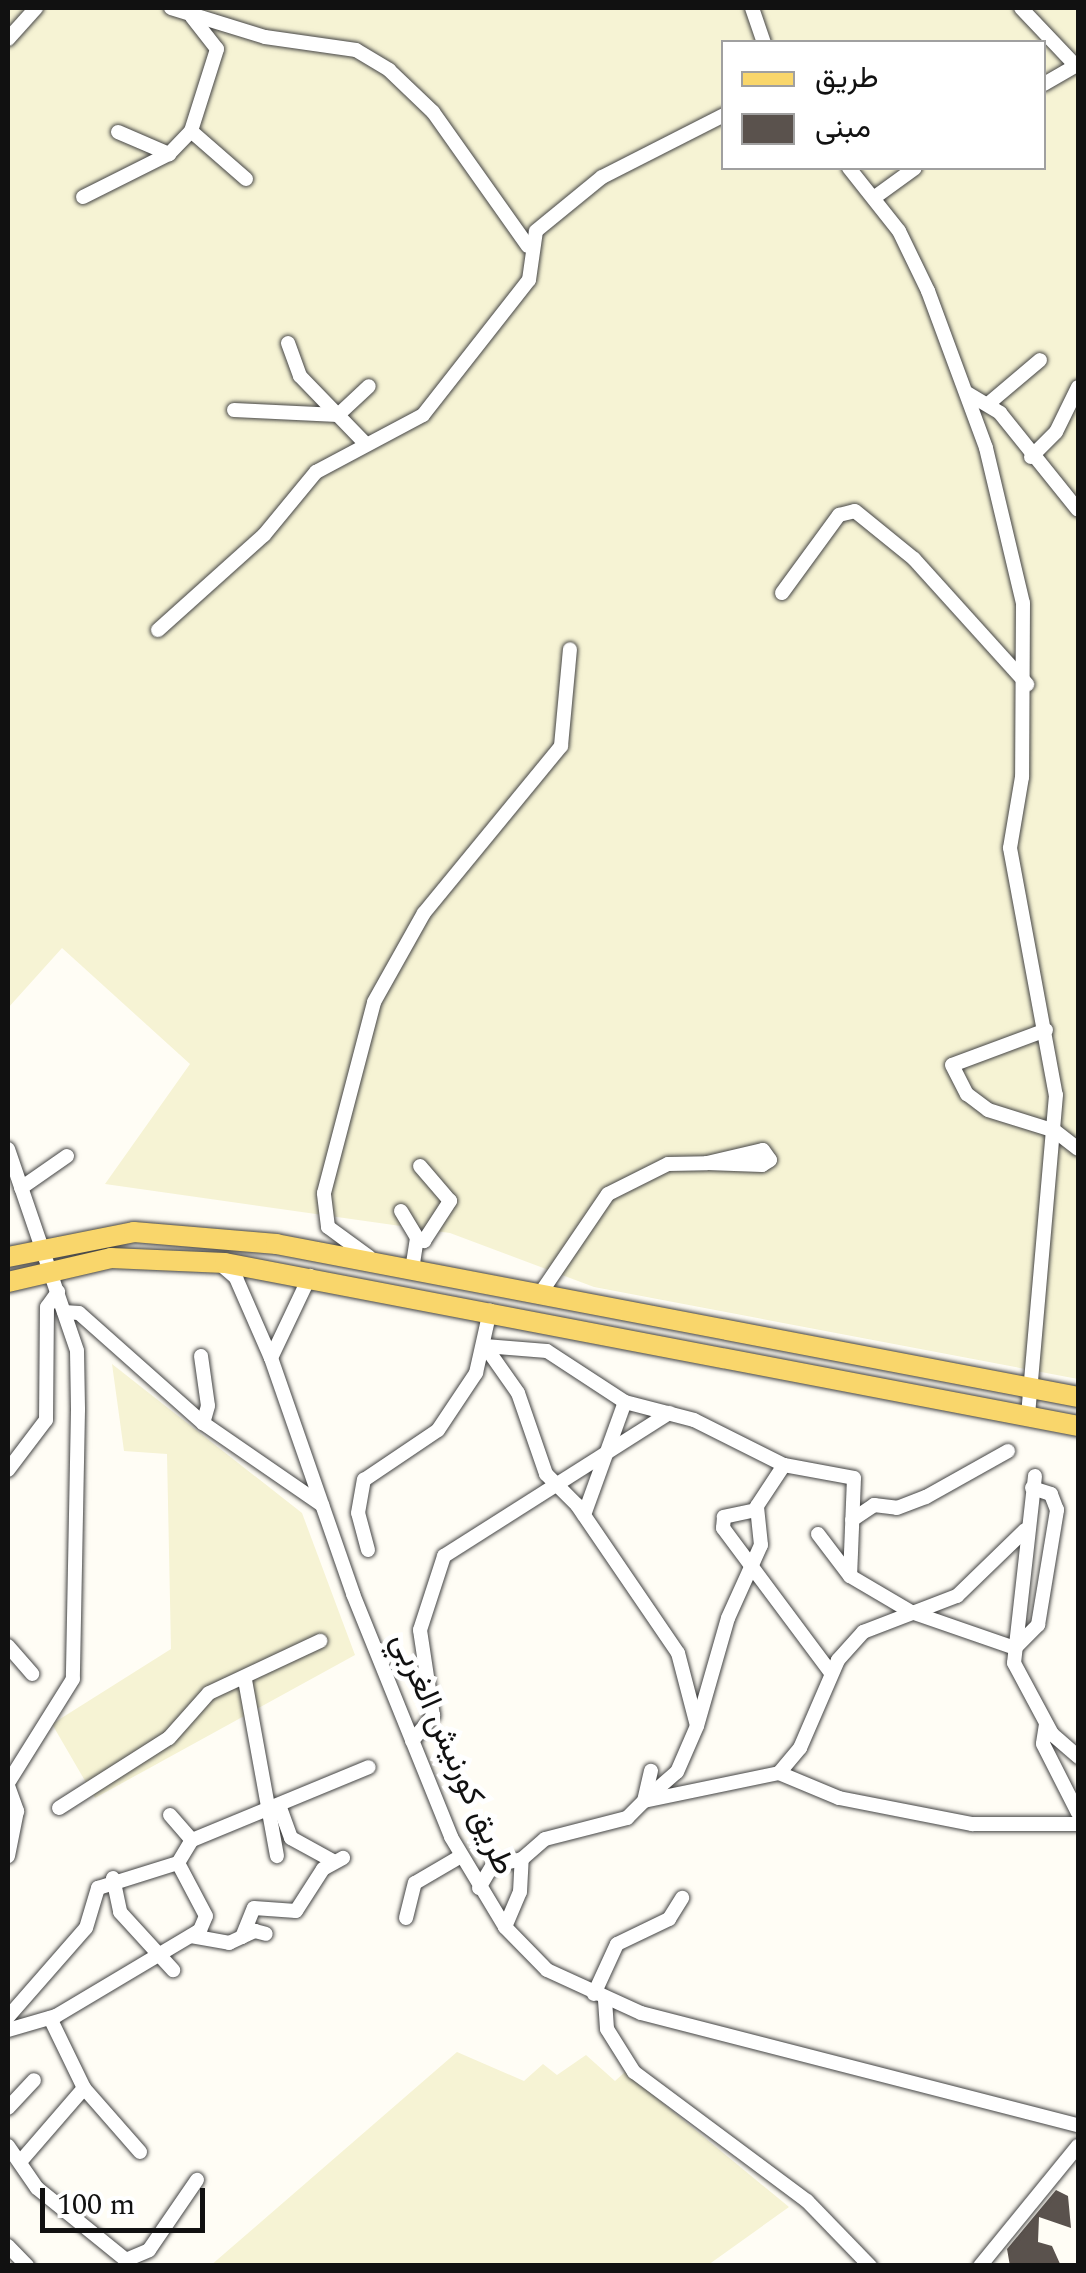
<!DOCTYPE html>
<html>
<head>
<meta charset="utf-8">
<style>
	body { margin:0 }
	#map { position:relative; width:1086px; height:2273px; overflow:hidden; background:#fffdf5; font-family:Spectral,Vazirmatn,serif }
	div>[style] { position:absolute }
	[style*='--x'] { left:calc(var(--x)*1px); top:calc(var(--y)*1px); width:calc(var(--w)*1px); rotate:calc(var(--a)*1deg) }
	.farmland>* { inset:0; background:#f6f3d4 }
	.building>* { inset:0; background:#5a524d }
	.roads { filter:drop-shadow(0 0 2px #444) drop-shadow(0 0 2px #444) }
	.street>* { height:14px; margin:-7px; padding:0 7px; transform-origin:7px; border-radius:7px; background:#fff }
	.primary>* { height:20px; margin:-10px; padding:0 10px; transform-origin:10px; border-radius:10px; background:#f9d66b }
	span { translate:-50% -50%; white-space:nowrap; text-align:center; line-height:1.15; -webkit-text-stroke:10px #fff; paint-order:stroke }
	.street-label { font-size:32px; color:#111 }
	.frame { position:absolute; inset:0; border:10px solid #111; pointer-events:none }
	.legend { position:absolute; left:721px; top:40px; width:325px; height:130px; box-sizing:border-box; background:#fff; border:2px solid #a0a0a0; margin:0; padding:12px 18px; list-style:none; font-size:30px; color:#111 }
	.legend li { display:flex; align-items:center; gap:20px; height:50px }
	.legend b { width:50px; border:2px solid #a0a0a0 }
	.scale { position:absolute; left:40px; top:2188px; width:165px; height:45px; box-sizing:border-box; border:5px solid #111; border-top:0; padding-left:12px; font-size:30px; line-height:35px; white-space:nowrap; color:#111; -webkit-text-stroke:8px #fff; paint-order:stroke }
</style>
</head>
<body>
<div id="map">
	<div class="farmland">
		<i style="clip-path:polygon(evenodd,8px 8px,1078px 8px,1078px 1379px,594px 1287px,450px 1233px,105px 1184px,190px 1064px,62px 948px,8px 1008px,8px 8px,724px 42px,1044px 42px,1044px 168px,724px 168px,724px 42px)"></i>
		<i style="clip-path:polygon(112px 1364px,302px 1513px,355px 1655px,95px 1798px,52px 1724px,171px 1649px,167px 1454px,124px 1451px)"></i>
		<i style="clip-path:polygon(457px 2052px,524px 2081px,543px 2064px,557px 2075px,586px 2055px,615px 2081px,625px 2072px,789px 2207px,708px 2265px,210px 2266px)"></i>
	</div>
	<div class="building">
		<i style="clip-path:polygon(1056px 2190px,1068px 2196px,1071px 2228px,1039px 2217px,1038px 2242px,1052px 2246px,1061px 2266px,1010px 2266px,1007px 2249px)"></i>
	</div>
	<div class="roads">
		<div class="street">
			<i style="--x:171;--y:8;--w:98;--a:17.1"></i>
			<i style="--x:265;--y:37;--w:92;--a:8.1"></i>
			<i style="--x:356;--y:50;--w:39;--a:31"></i>
			<i style="--x:389;--y:70;--w:61;--a:43.7"></i>
			<i style="--x:433;--y:112;--w:164;--a:54.7"></i>
			<i style="--x:752;--y:8;--w:36;--a:71"></i>
			<i style="--x:1021;--y:8;--w:80;--a:46.5"></i>
			<i style="--x:8;--y:39;--w:42;--a:-47.9"></i>
			<i style="--x:1044;--y:84;--w:39;--a:-30"></i>
			<i style="--x:191;--y:131;--w:73;--a:41.1"></i>
			<i style="--x:118;--y:132;--w:56;--a:23.3"></i>
			<i style="--x:849;--y:168;--w:80;--a:51.6"></i>
			<i style="--x:899;--y:231;--w:67;--a:64.2"></i>
			<i style="--x:928;--y:291;--w:167;--a:69.7"></i>
			<i style="--x:986;--y:448;--w:159;--a:76.6"></i>
			<i style="--x:1023;--y:603;--w:174;--a:90.3"></i>
			<i style="--x:1022;--y:777;--w:72;--a:99.6"></i>
			<i style="--x:1010;--y:848;--w:251;--a:79.5"></i>
			<i style="--x:1056;--y:1095;--w:322;--a:95"></i>
			<i style="--x:83;--y:197;--w:96;--a:-26.6"></i>
			<i style="--x:169;--y:154;--w:32;--a:-46"></i>
			<i style="--x:191;--y:131;--w:86;--a:-72.4"></i>
			<i style="--x:217;--y:49;--w:41;--a:-128"></i>
			<i style="--x:875;--y:197;--w:49;--a:-35.9"></i>
			<i style="--x:288;--y:343;--w:35;--a:70"></i>
			<i style="--x:300;--y:376;--w:93;--a:45.9"></i>
			<i style="--x:967;--y:393;--w:39;--a:31"></i>
			<i style="--x:1000;--y:413;--w:124;--a:51.2"></i>
			<i style="--x:988;--y:404;--w:68;--a:-40.2"></i>
			<i style="--x:234;--y:410;--w:104;--a:2.8"></i>
			<i style="--x:338;--y:415;--w:42;--a:-43.1"></i>
			<i style="--x:1031;--y:457;--w:35;--a:-45"></i>
			<i style="--x:1056;--y:432;--w:50;--a:-63.9"></i>
			<i style="--x:782;--y:593;--w:97;--a:-53.8"></i>
			<i style="--x:839;--y:515;--w:16;--a:-14"></i>
			<i style="--x:855;--y:511;--w:76;--a:39.1"></i>
			<i style="--x:914;--y:559;--w:169;--a:47.9"></i>
			<i style="--x:158;--y:630;--w:142;--a:-41.9"></i>
			<i style="--x:264;--y:535;--w:82;--a:-50.5"></i>
			<i style="--x:316;--y:472;--w:121;--a:-28"></i>
			<i style="--x:423;--y:415;--w:172;--a:-51.9"></i>
			<i style="--x:529;--y:280;--w:49;--a:-81.9"></i>
			<i style="--x:536;--y:231;--w:85;--a:-39.3"></i>
			<i style="--x:602;--y:177;--w:137;--a:-26.9"></i>
			<i style="--x:1046;--y:1030;--w:100;--a:159.6"></i>
			<i style="--x:952;--y:1065;--w:33;--a:63"></i>
			<i style="--x:967;--y:1094;--w:26;--a:37"></i>
			<i style="--x:988;--y:1110;--w:70;--a:17.4"></i>
			<i style="--x:1055;--y:1131;--w:29;--a:38"></i>
			<i style="--x:8;--y:1149;--w:213;--a:71.1"></i>
			<i style="--x:77;--y:1351;--w:59;--a:89"></i>
			<i style="--x:78;--y:1410;--w:269;--a:91.1"></i>
			<i style="--x:73;--y:1679;--w:123;--a:122"></i>
			<i style="--x:763;--y:1150;--w:12;--a:55"></i>
			<i style="--x:770;--y:1160;--w:9;--a:148"></i>
			<i style="--x:762;--y:1165;--w:55;--a:-177.9"></i>
			<i style="--x:707;--y:1163;--w:57;--a:-13.1"></i>
			<i style="--x:21;--y:1188;--w:56;--a:-34.8"></i>
			<i style="--x:401;--y:1211;--w:31;--a:59"></i>
			<i style="--x:417;--y:1238;--w:32;--a:99"></i>
			<i style="--x:417;--y:1238;--w:8;--a:23"></i>
			<i style="--x:424;--y:1241;--w:48;--a:-57"></i>
			<i style="--x:450;--y:1201;--w:46;--a:-130.6"></i>
			<i style="--x:369;--y:1257;--w:51;--a:-143.8"></i>
			<i style="--x:328;--y:1227;--w:34;--a:-97"></i>
			<i style="--x:324;--y:1193;--w:197;--a:-75.3"></i>
			<i style="--x:374;--y:1002;--w:102;--a:-60.7"></i>
			<i style="--x:424;--y:913;--w:216;--a:-50.6"></i>
			<i style="--x:561;--y:746;--w:97;--a:-84.7"></i>
			<i style="--x:219;--y:1263;--w:23;--a:41"></i>
			<i style="--x:236;--y:1278;--w:87;--a:66.4"></i>
			<i style="--x:271;--y:1358;--w:250;--a:70.8"></i>
			<i style="--x:353;--y:1594;--w:262;--a:68"></i>
			<i style="--x:451;--y:1837;--w:105;--a:59"></i>
			<i style="--x:505;--y:1927;--w:60;--a:45.7"></i>
			<i style="--x:547;--y:1970;--w:103;--a:24.6"></i>
			<i style="--x:641;--y:2013;--w:451;--a:14.4"></i>
			<i style="--x:542;--y:1291;--w:117;--a:-55.8"></i>
			<i style="--x:608;--y:1194;--w:67;--a:-26.6"></i>
			<i style="--x:668;--y:1164;--w:39;--a:-1"></i>
			<i style="--x:64;--y:1312;--w:15;--a:4"></i>
			<i style="--x:79;--y:1313;--w:166;--a:41.6"></i>
			<i style="--x:203;--y:1423;--w:145;--a:34.6"></i>
			<i style="--x:485;--y:1346;--w:62;--a:4.6"></i>
			<i style="--x:547;--y:1351;--w:93;--a:33.2"></i>
			<i style="--x:625;--y:1402;--w:71;--a:14.6"></i>
			<i style="--x:694;--y:1420;--w:101;--a:26.6"></i>
			<i style="--x:784;--y:1465;--w:71;--a:10.5"></i>
			<i style="--x:854;--y:1478;--w:98;--a:92.3"></i>
			<i style="--x:485;--y:1346;--w:57;--a:54.9"></i>
			<i style="--x:518;--y:1393;--w:86;--a:70.9"></i>
			<i style="--x:546;--y:1474;--w:44;--a:45"></i>
			<i style="--x:577;--y:1505;--w:179;--a:55.7"></i>
			<i style="--x:678;--y:1653;--w:75;--a:75.4"></i>
			<i style="--x:201;--y:1356;--w:50;--a:82"></i>
			<i style="--x:208;--y:1406;--w:18;--a:106"></i>
			<i style="--x:271;--y:1358;--w:91;--a:-64.6"></i>
			<i style="--x:8;--y:1470;--w:63;--a:-52.8"></i>
			<i style="--x:46;--y:1420;--w:113;--a:-89.5"></i>
			<i style="--x:47;--y:1307;--w:19;--a:-54"></i>
			<i style="--x:1035;--y:1476;--w:188;--a:96.4"></i>
			<i style="--x:1014;--y:1663;--w:81;--a:61.8"></i>
			<i style="--x:1052;--y:1734;--w:35;--a:41"></i>
			<i style="--x:756;--y:1510;--w:33;--a:168"></i>
			<i style="--x:724;--y:1517;--w:11;--a:95"></i>
			<i style="--x:723;--y:1528;--w:181;--a:53.3"></i>
			<i style="--x:584;--y:1515;--w:120;--a:-70.1"></i>
			<i style="--x:852;--y:1520;--w:27;--a:-34"></i>
			<i style="--x:874;--y:1505;--w:23;--a:7"></i>
			<i style="--x:897;--y:1508;--w:31;--a:-21"></i>
			<i style="--x:926;--y:1497;--w:94;--a:-29.3"></i>
			<i style="--x:818;--y:1534;--w:53;--a:52.7"></i>
			<i style="--x:850;--y:1576;--w:71;--a:30.5"></i>
			<i style="--x:911;--y:1612;--w:110;--a:19.1"></i>
			<i style="--x:1015;--y:1648;--w:33;--a:-45"></i>
			<i style="--x:1038;--y:1625;--w:117;--a:-80.6"></i>
			<i style="--x:1057;--y:1510;--w:17;--a:-111"></i>
			<i style="--x:1051;--y:1494;--w:20;--a:-162"></i>
			<i style="--x:368;--y:1550;--w:38;--a:-105"></i>
			<i style="--x:358;--y:1513;--w:34;--a:-80"></i>
			<i style="--x:364;--y:1480;--w:89;--a:-34"></i>
			<i style="--x:438;--y:1430;--w:69;--a:-56.3"></i>
			<i style="--x:476;--y:1373;--w:64;--a:-77.3"></i>
			<i style="--x:8;--y:1646;--w:37;--a:49"></i>
			<i style="--x:245;--y:1680;--w:179;--a:79.7"></i>
			<i style="--x:1046;--y:1724;--w:20;--a:99"></i>
			<i style="--x:1043;--y:1744;--w:77;--a:63.1"></i>
			<i style="--x:412;--y:1741;--w:33;--a:-50"></i>
			<i style="--x:433;--y:1716;--w:87;--a:-98.6"></i>
			<i style="--x:420;--y:1630;--w:78;--a:-72"></i>
			<i style="--x:444;--y:1556;--w:267;--a:-32.4"></i>
			<i style="--x:779;--y:1773;--w:65;--a:22.6"></i>
			<i style="--x:839;--y:1798;--w:136;--a:11.1"></i>
			<i style="--x:972;--y:1824;--w:106;--a:0"></i>
			<i style="--x:8;--y:1786;--w:27;--a:70"></i>
			<i style="--x:17;--y:1811;--w:46;--a:101.3"></i>
			<i style="--x:648;--y:1797;--w:38;--a:-41"></i>
			<i style="--x:677;--y:1772;--w:50;--a:-66.5"></i>
			<i style="--x:697;--y:1726;--w:112;--a:-74"></i>
			<i style="--x:728;--y:1618;--w:80;--a:-65.7"></i>
			<i style="--x:761;--y:1545;--w:39;--a:-96"></i>
			<i style="--x:757;--y:1506;--w:49;--a:-56.6"></i>
			<i style="--x:644;--y:1801;--w:138;--a:-11.7"></i>
			<i style="--x:779;--y:1773;--w:33;--a:-50"></i>
			<i style="--x:800;--y:1748;--w:96;--a:-66.6"></i>
			<i style="--x:838;--y:1660;--w:38;--a:-48"></i>
			<i style="--x:863;--y:1632;--w:101;--a:-21"></i>
			<i style="--x:957;--y:1596;--w:95;--a:-44.1"></i>
			<i style="--x:279;--y:1805;--w:35;--a:70"></i>
			<i style="--x:291;--y:1838;--w:48;--a:28.7"></i>
			<i style="--x:59;--y:1808;--w:130;--a:-32.5"></i>
			<i style="--x:169;--y:1738;--w:60;--a:-48.4"></i>
			<i style="--x:209;--y:1693;--w:123;--a:-25.1"></i>
			<i style="--x:170;--y:1815;--w:33;--a:49"></i>
			<i style="--x:113;--y:1878;--w:35;--a:78"></i>
			<i style="--x:120;--y:1912;--w:79;--a:47.6"></i>
			<i style="--x:479;--y:1888;--w:26;--a:-59"></i>
			<i style="--x:492;--y:1866;--w:31;--a:-13"></i>
			<i style="--x:522;--y:1859;--w:30;--a:-41"></i>
			<i style="--x:545;--y:1839;--w:85;--a:-14.4"></i>
			<i style="--x:627;--y:1818;--w:24;--a:-45"></i>
			<i style="--x:644;--y:1801;--w:31;--a:-77"></i>
			<i style="--x:406;--y:1918;--w:36;--a:-76"></i>
			<i style="--x:415;--y:1883;--w:53;--a:-30.4"></i>
			<i style="--x:505;--y:1927;--w:38;--a:-67"></i>
			<i style="--x:520;--y:1892;--w:33;--a:-87"></i>
			<i style="--x:191;--y:1936;--w:39;--a:10"></i>
			<i style="--x:229;--y:1943;--w:29;--a:-25"></i>
			<i style="--x:255;--y:1931;--w:11;--a:15"></i>
			<i style="--x:242;--y:1937;--w:31;--a:-68"></i>
			<i style="--x:254;--y:1908;--w:42;--a:4.1"></i>
			<i style="--x:296;--y:1911;--w:50;--a:-57.3"></i>
			<i style="--x:323;--y:1869;--w:23;--a:-29"></i>
			<i style="--x:594;--y:1994;--w:55;--a:-65.3"></i>
			<i style="--x:617;--y:1944;--w:58;--a:-25.7"></i>
			<i style="--x:669;--y:1919;--w:25;--a:-58"></i>
			<i style="--x:605;--y:2000;--w:29;--a:86"></i>
			<i style="--x:607;--y:2029;--w:51;--a:57.9"></i>
			<i style="--x:634;--y:2072;--w:216;--a:36.7"></i>
			<i style="--x:807;--y:2201;--w:91;--a:45.9"></i>
			<i style="--x:8;--y:2017;--w:118;--a:-48.8"></i>
			<i style="--x:86;--y:1928;--w:42;--a:-73.3"></i>
			<i style="--x:98;--y:1888;--w:84;--a:-17.4"></i>
			<i style="--x:50;--y:2018;--w:78;--a:64.1"></i>
			<i style="--x:84;--y:2088;--w:85;--a:48.8"></i>
			<i style="--x:8;--y:2030;--w:50;--a:-16.3"></i>
			<i style="--x:56;--y:2016;--w:168;--a:-30.8"></i>
			<i style="--x:200;--y:1930;--w:15;--a:-67"></i>
			<i style="--x:206;--y:1916;--w:60;--a:-117.8"></i>
			<i style="--x:178;--y:1863;--w:27;--a:-59"></i>
			<i style="--x:192;--y:1840;--w:191;--a:-22.4"></i>
			<i style="--x:8;--y:2108;--w:38;--a:-47"></i>
			<i style="--x:8;--y:2146;--w:51;--a:55.4"></i>
			<i style="--x:37;--y:2188;--w:114;--a:39"></i>
			<i style="--x:126;--y:2260;--w:25;--a:-23"></i>
			<i style="--x:149;--y:2250;--w:85;--a:-55.6"></i>
			<i style="--x:20;--y:2162;--w:98;--a:-49.1"></i>
			<i style="--x:8;--y:2246;--w:28;--a:46"></i>
			<i style="--x:980;--y:2266;--w:155;--a:-50.8"></i>
		</div>
		<div class="primary">
			<i style="--x:8;--y:1257;--w:128;--a:-11.2"></i>
			<i style="--x:134;--y:1232;--w:143;--a:4.8"></i>
			<i style="--x:276;--y:1244;--w:816;--a:10.8"></i>
			<i style="--x:8;--y:1282;--w:106;--a:-13.1"></i>
			<i style="--x:111;--y:1258;--w:114;--a:2.5"></i>
			<i style="--x:225;--y:1263;--w:868;--a:10.82"></i>
		</div>
	</div>
	<div class="street-label">
		<span style="left:452px;top:1754px;rotate:66deg">طريق كورنيش الغربي</span>
	</div>
	<div class="frame"></div>
	<ul class="legend">
	<li><b style="height:12px;background:#f9d66b"></b>طريق</li>
	<li><b style="height:28px;background:#5a524d"></b>مبنى</li>
	</ul>
	<div class="scale">100 m</div>
</div>
</body>
</html>
